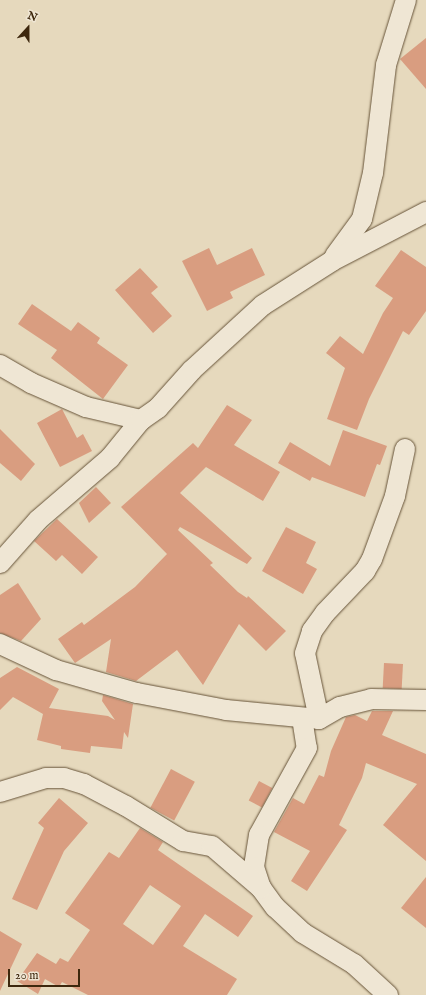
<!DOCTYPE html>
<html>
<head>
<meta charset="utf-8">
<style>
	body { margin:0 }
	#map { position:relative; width:426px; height:995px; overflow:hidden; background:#e6d9bd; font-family:"IM FELL English",serif }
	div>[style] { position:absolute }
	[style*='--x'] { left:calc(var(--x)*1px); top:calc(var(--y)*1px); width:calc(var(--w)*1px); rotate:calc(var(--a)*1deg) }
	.building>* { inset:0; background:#d99d80; transform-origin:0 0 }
	.roads { filter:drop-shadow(0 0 1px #675439) drop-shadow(0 0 1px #675439) }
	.street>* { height:20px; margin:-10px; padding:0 10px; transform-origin:10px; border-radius:10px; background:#efe6d4 }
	span { translate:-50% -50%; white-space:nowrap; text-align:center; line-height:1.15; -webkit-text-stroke:3px #efe6d4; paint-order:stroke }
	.north { position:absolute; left:8px; top:8px; width:40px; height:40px; -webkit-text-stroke:3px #efe6d4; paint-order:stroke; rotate:21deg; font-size:11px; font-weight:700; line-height:16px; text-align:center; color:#3d270d }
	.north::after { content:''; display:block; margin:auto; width:14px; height:18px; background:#3d270d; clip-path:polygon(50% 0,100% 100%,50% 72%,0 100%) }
	.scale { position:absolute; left:8px; top:969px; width:72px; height:18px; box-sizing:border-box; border:2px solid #3d270d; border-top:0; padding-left:5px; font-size:12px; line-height:14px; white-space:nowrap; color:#3d270d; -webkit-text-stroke:3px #efe6d4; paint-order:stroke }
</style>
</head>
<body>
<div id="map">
	<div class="building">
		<i style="clip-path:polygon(426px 38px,426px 89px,400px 59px)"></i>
		<i style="clip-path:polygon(209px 248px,217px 265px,252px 248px,265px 275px,230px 292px,233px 298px,207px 311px,182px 261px)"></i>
		<i style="clip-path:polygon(401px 250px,426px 267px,426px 311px,409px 335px,403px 331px,369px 399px,357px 430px,327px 419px,345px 368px,326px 353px,340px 336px,363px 354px,383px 313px,393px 298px,375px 286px)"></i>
		<i style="clip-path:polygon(140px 268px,158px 287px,151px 293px,172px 316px,153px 333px,115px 290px)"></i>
		<i style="clip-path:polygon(32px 304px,71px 331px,78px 322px,100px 338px,97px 343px,128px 365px,103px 399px,51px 358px,57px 350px,18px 324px)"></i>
		<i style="clip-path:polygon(227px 405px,252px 420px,234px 445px,280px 472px,263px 501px,206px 467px,180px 493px,252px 558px,247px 564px,180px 527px,178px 530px,213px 563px,210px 565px,238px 592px,247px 598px,248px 596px,286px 631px,266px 651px,239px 624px,203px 685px,177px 650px,136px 681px,106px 672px,111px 639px,75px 663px,58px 639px,82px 622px,84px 625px,135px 587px,167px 554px,121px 507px,193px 443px,198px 448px)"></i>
		<i style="clip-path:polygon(62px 409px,77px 438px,83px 434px,92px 451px,60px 467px,37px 423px)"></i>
		<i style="clip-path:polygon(0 429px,35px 464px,21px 481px,0 463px)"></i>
		<i style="clip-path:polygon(343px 430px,387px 446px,380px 465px,377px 464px,365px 497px,312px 477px,310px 481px,278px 463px,290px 442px,330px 466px)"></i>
		<i style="clip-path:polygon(96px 487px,111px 503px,89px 523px,79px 503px)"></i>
		<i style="clip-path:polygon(57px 519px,98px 557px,82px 574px,62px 555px,56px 561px,34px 541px)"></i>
		<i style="clip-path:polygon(286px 527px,316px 542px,306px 563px,317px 569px,303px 594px,262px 571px)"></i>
		<i style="clip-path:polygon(18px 583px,41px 619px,21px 641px,0 633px,0 595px)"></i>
		<i style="left:384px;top:663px;width:19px;height:25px;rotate:3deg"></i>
		<i style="clip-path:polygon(17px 667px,59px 689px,49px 708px,108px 716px,115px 720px,102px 701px,103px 695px,133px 704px,128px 738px,124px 732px,122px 749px,91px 746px,90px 753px,61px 749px,61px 746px,37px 740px,43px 714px,13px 697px,0 710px,0 678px)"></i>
		<i style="clip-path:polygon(372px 711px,393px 711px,382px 735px,426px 754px,426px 861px,383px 825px,417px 784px,366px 763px,362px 778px,339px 825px,347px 830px,307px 891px,291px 881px,310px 851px,274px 832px,293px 798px,304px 804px,319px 775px,324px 777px,331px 751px,346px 717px,355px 715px,367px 721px)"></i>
		<i style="left:171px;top:769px;width:27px;height:44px;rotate:28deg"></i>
		<i style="left:259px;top:781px;width:15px;height:22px;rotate:28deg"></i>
		<i style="clip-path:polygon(59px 798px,88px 823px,64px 851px,37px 910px,12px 899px,44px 828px,38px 823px)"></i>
		<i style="clip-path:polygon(evenodd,140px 828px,163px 842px,158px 850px,253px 916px,238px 937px,205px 914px,183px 946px,237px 979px,227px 995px,88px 995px,62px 982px,59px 987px,45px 979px,38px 994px,17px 981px,37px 953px,56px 964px,60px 958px,68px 962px,90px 930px,65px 913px,109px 852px,119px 858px,140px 828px,150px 885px,181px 906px,153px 945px,123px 924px,150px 885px)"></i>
		<i style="clip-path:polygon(426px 877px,426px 928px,401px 908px)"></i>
		<i style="clip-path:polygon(0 931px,22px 944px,0 991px)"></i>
	</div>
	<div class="roads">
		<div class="street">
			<i style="--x:335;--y:256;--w:46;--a:-53.9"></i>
			<i style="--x:362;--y:219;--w:47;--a:-76.6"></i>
			<i style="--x:373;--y:173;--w:109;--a:-83.1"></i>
			<i style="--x:386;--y:65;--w:68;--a:-72.9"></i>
			<i style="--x:0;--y:365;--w:36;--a:30"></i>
			<i style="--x:31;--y:383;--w:60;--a:23.6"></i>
			<i style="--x:86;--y:407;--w:57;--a:13.3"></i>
			<i style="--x:0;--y:563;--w:57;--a:-48.5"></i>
			<i style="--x:38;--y:520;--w:95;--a:-40.7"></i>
			<i style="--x:110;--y:458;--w:49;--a:-50.8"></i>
			<i style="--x:141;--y:420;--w:21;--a:-35"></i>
			<i style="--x:158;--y:408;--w:51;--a:-48.2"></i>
			<i style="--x:192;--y:370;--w:96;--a:-42.5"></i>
			<i style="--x:263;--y:305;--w:82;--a:-32.5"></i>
			<i style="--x:332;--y:261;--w:106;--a:-27.5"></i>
			<i style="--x:0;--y:644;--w:62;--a:24.9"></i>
			<i style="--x:56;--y:670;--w:84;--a:15.9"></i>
			<i style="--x:137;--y:693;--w:91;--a:10.8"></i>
			<i style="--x:226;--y:710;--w:93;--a:5.5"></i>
			<i style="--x:319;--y:719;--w:24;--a:-30"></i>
			<i style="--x:340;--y:707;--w:32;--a:-14"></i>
			<i style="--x:371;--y:699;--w:55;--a:1"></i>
			<i style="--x:302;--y:718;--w:30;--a:81"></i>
			<i style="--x:307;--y:748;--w:99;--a:118.9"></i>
			<i style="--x:259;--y:835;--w:32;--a:99"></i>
			<i style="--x:254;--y:867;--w:22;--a:72"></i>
			<i style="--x:261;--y:888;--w:24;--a:54"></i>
			<i style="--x:275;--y:907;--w:38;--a:43"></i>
			<i style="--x:303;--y:933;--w:60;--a:31.3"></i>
			<i style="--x:354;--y:964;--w:46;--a:42.4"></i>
			<i style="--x:319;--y:719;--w:67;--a:-102"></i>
			<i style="--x:305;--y:653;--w:23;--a:-72"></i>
			<i style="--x:312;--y:631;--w:22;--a:-54"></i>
			<i style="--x:325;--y:613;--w:58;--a:-46.4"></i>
			<i style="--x:365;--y:571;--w:14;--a:-60"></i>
			<i style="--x:372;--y:559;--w:67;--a:-69.9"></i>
			<i style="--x:395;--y:496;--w:48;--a:-78"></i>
			<i style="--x:0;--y:792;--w:48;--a:-16.9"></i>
			<i style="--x:46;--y:778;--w:18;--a:0"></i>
			<i style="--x:64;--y:778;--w:21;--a:17"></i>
			<i style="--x:84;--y:784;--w:47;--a:27.6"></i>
			<i style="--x:126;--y:806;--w:67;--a:31.6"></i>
			<i style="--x:183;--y:841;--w:29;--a:10"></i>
			<i style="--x:212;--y:846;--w:65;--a:40.6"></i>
		</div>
	</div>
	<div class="north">N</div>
	<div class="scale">20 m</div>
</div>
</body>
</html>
